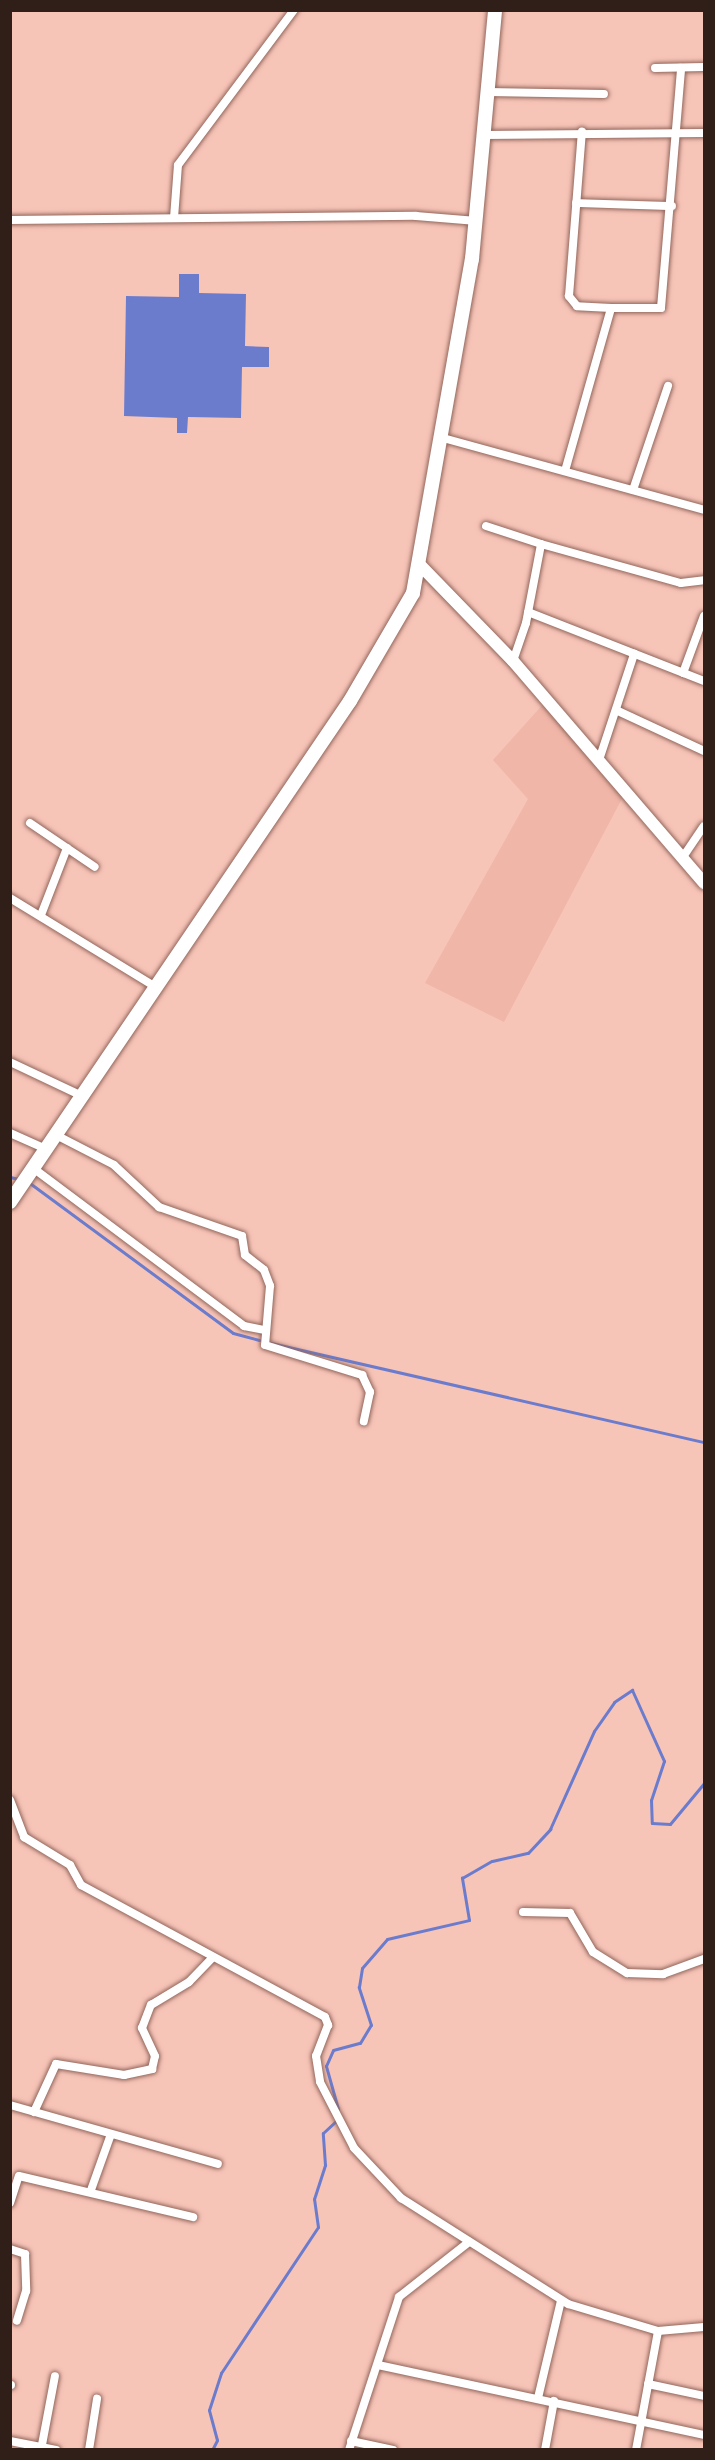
<!DOCTYPE html>
<html>
<head>
<meta charset="utf-8">
<style>
	body { margin:0 }
	#map { position:relative; width:715px; height:2460px; overflow:hidden; background:#f7c4b8; font-family:"IBM Plex Serif",serif }
	div>[style] { position:absolute }
	[style*='--x'] { left:calc(var(--x)*1px); top:calc(var(--y)*1px); width:calc(var(--w)*1px); rotate:calc(var(--a)*1deg) }
	.built>* { inset:0; background:#f0b6a8 }
	.water>* { inset:0; background:#6c7ccd }
	.stream>* { height:3px; margin:-1.5px; padding:0 1.5px; transform-origin:1.5px; border-radius:1.5px; background:#6c7ccd }
	.roads { filter:drop-shadow(0 0 2px #92665b) drop-shadow(0 0 2px #92665b) }
	.street>* { height:8px; margin:-4px; padding:0 4px; transform-origin:4px; border-radius:4px; background:#fff }
	.secondary>* { height:12px; margin:-6px; padding:0 6px; transform-origin:6px; border-radius:6px; background:#fff }
	.primary>* { height:14px; margin:-7px; padding:0 7px; transform-origin:7px; border-radius:7px; background:#fff }
	span { translate:-50% -50%; white-space:nowrap; text-align:center; line-height:1.15; -webkit-text-stroke:6px #f7c4b8; paint-order:stroke }
	.frame { position:absolute; inset:0; border:12px solid #301e19; pointer-events:none }
</style>
</head>
<body>
<div id="map">
	<div class="built">
		<i style="clip-path:polygon(546px 701px,626px 791px,504px 1022px,425px 983px,528px 799px,493px 760px)"></i>
	</div>
	<div class="water">
		<i style="clip-path:polygon(179px 274px,199px 274px,199px 293px,246px 294px,245px 346px,269px 347px,269px 367px,242px 367px,241px 418px,188px 417px,187px 433px,177px 433px,177px 418px,124px 416px,126px 296px,179px 297px)"></i>
	</div>
	<div class="stream">
		<i style="--x:10;--y:1177;--w:9;--a:13"></i>
		<i style="--x:31;--y:1184;--w:251;--a:36.4"></i>
		<i style="--x:233;--y:1333;--w:27;--a:15"></i>
		<i style="--x:271;--y:1343;--w:444;--a:12.9"></i>
		<i style="--x:338;--y:2109;--w:45;--a:-105.6"></i>
		<i style="--x:326;--y:2066;--w:17;--a:-66"></i>
		<i style="--x:333;--y:2050;--w:28;--a:-15"></i>
		<i style="--x:360;--y:2043;--w:21;--a:-59"></i>
		<i style="--x:371;--y:2025;--w:40;--a:-108"></i>
		<i style="--x:359;--y:1987;--w:19;--a:-81"></i>
		<i style="--x:362;--y:1968;--w:38;--a:-49"></i>
		<i style="--x:387;--y:1939;--w:84;--a:-13"></i>
		<i style="--x:469;--y:1920;--w:43;--a:-99.5"></i>
		<i style="--x:462;--y:1878;--w:34;--a:-30"></i>
		<i style="--x:492;--y:1861;--w:37;--a:-13"></i>
		<i style="--x:528;--y:1853;--w:33;--a:-47"></i>
		<i style="--x:550;--y:1829;--w:107;--a:-65.8"></i>
		<i style="--x:594;--y:1731;--w:35;--a:-55"></i>
		<i style="--x:614;--y:1702;--w:22;--a:-34"></i>
		<i style="--x:632;--y:1690;--w:78;--a:65.7"></i>
		<i style="--x:664;--y:1761;--w:41;--a:108.4"></i>
		<i style="--x:651;--y:1800;--w:23;--a:88"></i>
		<i style="--x:652;--y:1823;--w:18;--a:3"></i>
		<i style="--x:670;--y:1824;--w:53;--a:-50.3"></i>
		<i style="--x:212;--y:2450;--w:11;--a:-63"></i>
		<i style="--x:217;--y:2440;--w:31;--a:-105"></i>
		<i style="--x:209;--y:2410;--w:39;--a:-72"></i>
		<i style="--x:221;--y:2373;--w:175;--a:-56.4"></i>
		<i style="--x:318;--y:2227;--w:28;--a:-98"></i>
		<i style="--x:314;--y:2199;--w:36;--a:-72"></i>
		<i style="--x:325;--y:2165;--w:32;--a:-94"></i>
		<i style="--x:323;--y:2133;--w:19;--a:-43"></i>
	</div>
	<div class="roads">
		<div class="street">
			<i style="--x:655;--y:68;--w:49;--a:-1.2"></i>
			<i style="--x:488;--y:92;--w:116;--a:1"></i>
			<i style="--x:484;--y:135;--w:220;--a:-0.5"></i>
			<i style="--x:576;--y:203;--w:96;--a:1.8"></i>
			<i style="--x:174;--y:218;--w:53;--a:-85.7"></i>
			<i style="--x:178;--y:165;--w:194;--a:-53.2"></i>
			<i style="--x:10;--y:220;--w:406;--a:-0.6"></i>
			<i style="--x:416;--y:216;--w:61;--a:4.7"></i>
			<i style="--x:611;--y:308;--w:50;--a:0"></i>
			<i style="--x:661;--y:308;--w:241;--a:-85.2"></i>
			<i style="--x:443;--y:438;--w:271;--a:15.4"></i>
			<i style="--x:565;--y:471;--w:169;--a:-74.2"></i>
			<i style="--x:611;--y:308;--w:34;--a:-177"></i>
			<i style="--x:577;--y:306;--w:13;--a:-129"></i>
			<i style="--x:569;--y:296;--w:165;--a:-85.5"></i>
			<i style="--x:633;--y:490;--w:110;--a:-71.4"></i>
			<i style="--x:486;--y:526;--w:58;--a:18.1"></i>
			<i style="--x:528;--y:612;--w:189;--a:21.4"></i>
			<i style="--x:513;--y:661;--w:40;--a:-71.1"></i>
			<i style="--x:526;--y:623;--w:80;--a:-79.2"></i>
			<i style="--x:541;--y:544;--w:145;--a:15.6"></i>
			<i style="--x:681;--y:583;--w:23;--a:-7"></i>
			<i style="--x:683;--y:673;--w:61;--a:-69.8"></i>
			<i style="--x:618;--y:711;--w:95;--a:24.9"></i>
			<i style="--x:599;--y:760;--w:112;--a:-71.7"></i>
			<i style="--x:30;--y:823;--w:78;--a:34.1"></i>
			<i style="--x:683;--y:857;--w:37;--a:-56"></i>
			<i style="--x:10;--y:898;--w:169;--a:31.4"></i>
			<i style="--x:41;--y:915;--w:72;--a:-68.8"></i>
			<i style="--x:10;--y:1062;--w:80;--a:25.3"></i>
			<i style="--x:10;--y:1133;--w:39;--a:24"></i>
			<i style="--x:56;--y:1135;--w:65;--a:27.3"></i>
			<i style="--x:114;--y:1165;--w:62;--a:43"></i>
			<i style="--x:159;--y:1207;--w:88;--a:19.3"></i>
			<i style="--x:242;--y:1236;--w:19;--a:81"></i>
			<i style="--x:245;--y:1255;--w:24;--a:38"></i>
			<i style="--x:264;--y:1270;--w:17;--a:69"></i>
			<i style="--x:270;--y:1286;--w:59;--a:94.8"></i>
			<i style="--x:265;--y:1345;--w:102;--a:17.2"></i>
			<i style="--x:362;--y:1375;--w:19;--a:65"></i>
			<i style="--x:370;--y:1392;--w:30;--a:102"></i>
			<i style="--x:33;--y:1168;--w:264;--a:36.8"></i>
			<i style="--x:244;--y:1326;--w:20;--a:11"></i>
			<i style="--x:10;--y:1800;--w:40;--a:69"></i>
			<i style="--x:24;--y:1837;--w:54;--a:31.3"></i>
			<i style="--x:70;--y:1865;--w:23;--a:61"></i>
			<i style="--x:81;--y:1885;--w:277;--a:28.4"></i>
			<i style="--x:325;--y:2017;--w:9;--a:69"></i>
			<i style="--x:328;--y:2025;--w:33;--a:111"></i>
			<i style="--x:316;--y:2056;--w:26;--a:81"></i>
			<i style="--x:320;--y:2082;--w:74;--a:62.7"></i>
			<i style="--x:354;--y:2148;--w:69;--a:46.8"></i>
			<i style="--x:401;--y:2198;--w:198;--a:32.4"></i>
			<i style="--x:568;--y:2304;--w:94;--a:16.7"></i>
			<i style="--x:658;--y:2331;--w:46;--a:-5"></i>
			<i style="--x:523;--y:1912;--w:47;--a:1.2"></i>
			<i style="--x:570;--y:1913;--w:45;--a:59.5"></i>
			<i style="--x:593;--y:1952;--w:40;--a:32"></i>
			<i style="--x:627;--y:1973;--w:36;--a:2"></i>
			<i style="--x:663;--y:1974;--w:44;--a:-20.1"></i>
			<i style="--x:10;--y:2105;--w:216;--a:15.8"></i>
			<i style="--x:34;--y:2112;--w:53;--a:-65.4"></i>
			<i style="--x:56;--y:2064;--w:69;--a:9.2"></i>
			<i style="--x:124;--y:2075;--w:29;--a:-12"></i>
			<i style="--x:152;--y:2069;--w:13;--a:-77"></i>
			<i style="--x:155;--y:2056;--w:31;--a:-115"></i>
			<i style="--x:142;--y:2028;--w:25;--a:-69"></i>
			<i style="--x:151;--y:2005;--w:44;--a:-31.2"></i>
			<i style="--x:189;--y:1982;--w:33;--a:-46"></i>
			<i style="--x:91;--y:2190;--w:59;--a:-70.3"></i>
			<i style="--x:10;--y:2203;--w:28;--a:-72"></i>
			<i style="--x:19;--y:2176;--w:179;--a:13.3"></i>
			<i style="--x:10;--y:2249;--w:16;--a:18"></i>
			<i style="--x:25;--y:2254;--w:37;--a:88"></i>
			<i style="--x:26;--y:2291;--w:31;--a:107"></i>
			<i style="--x:378;--y:2365;--w:333;--a:12.1"></i>
			<i style="--x:648;--y:2384;--w:57;--a:12.1"></i>
			<i style="--x:10;--y:2385;--w:1;--a:0"></i>
			<i style="--x:538;--y:2398;--w:100;--a:-76.7"></i>
			<i style="--x:10;--y:2441;--w:47;--a:11.1"></i>
			<i style="--x:351;--y:2441;--w:43;--a:12.1"></i>
			<i style="--x:41;--y:2450;--w:75;--a:-79.3"></i>
			<i style="--x:89;--y:2450;--w:52;--a:-81.1"></i>
			<i style="--x:349;--y:2450;--w:161;--a:-71.9"></i>
			<i style="--x:399;--y:2297;--w:89;--a:-38.2"></i>
			<i style="--x:545;--y:2450;--w:50;--a:-79.6"></i>
			<i style="--x:636;--y:2450;--w:121;--a:-79.5"></i>
		</div>
		<div class="secondary">
			<i style="--x:421;--y:566;--w:132;--a:45.9"></i>
			<i style="--x:513;--y:661;--w:293;--a:49.3"></i>
		</div>
		<div class="primary">
			<i style="--x:10;--y:1202;--w:605;--a:-55.84"></i>
			<i style="--x:350;--y:701;--w:125;--a:-59.7"></i>
			<i style="--x:413;--y:593;--w:339;--a:-80"></i>
			<i style="--x:472;--y:259;--w:250;--a:-84.7"></i>
		</div>
	</div>
	<div class="frame"></div>
</div>
</body>
</html>
